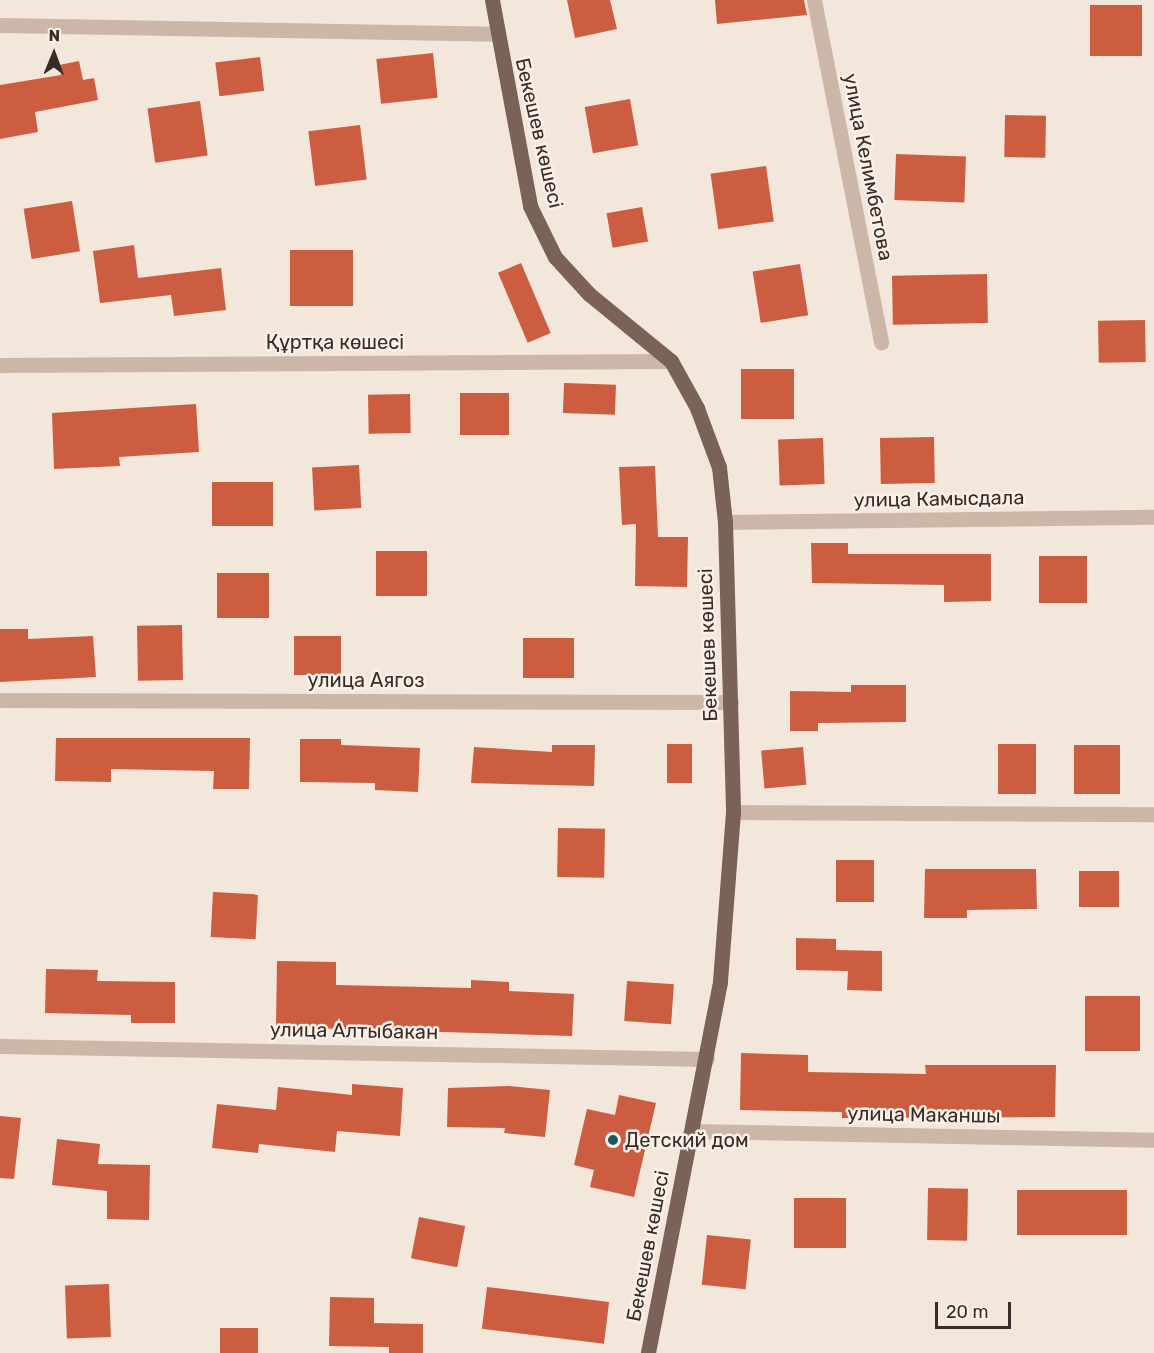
<!DOCTYPE html>
<html>
<head>
<meta charset="utf-8">
<style>
	body { margin:0 }
	#map { position:relative; width:1154px; height:1353px; overflow:hidden; background:#f3e7dc; font-family:Rubik,sans-serif }
	div>[style] { position:absolute }
	[style*='--x'] { left:calc(var(--x)*1px); top:calc(var(--y)*1px); width:calc(var(--w)*1px); rotate:calc(var(--a)*1deg) }
	.building>* { inset:0; background:#cc5d41; transform-origin:0 0 }
	.minor>* { height:15px; margin:-7.5px; padding:0 7.5px; transform-origin:7.5px; border-radius:7.5px; background:#ccb6a7 }
	.major>* { height:15px; margin:-7.5px; padding:0 7.5px; transform-origin:7.5px; border-radius:7.5px; background:#7b6258 }
	.dots>* { width:16px; height:16px; translate:-50% -50%; box-sizing:border-box; border:3px solid #fbf1e8; border-radius:50% }
	span { translate:-50% -50%; white-space:nowrap; text-align:center; line-height:1.15; -webkit-text-stroke:5px #fbf1e8; paint-order:stroke }
	.street-label { font-size:20px; color:#382c28 }
	.poi-label { font-size:20px; color:#382c28 }
	.left { translate:0 -50%; text-align:left }
	.north { position:absolute; left:24px; top:24px; width:60px; height:60px; -webkit-text-stroke:4px #fbf1e8; paint-order:stroke; rotate:1deg; font-size:16px; font-weight:700; line-height:24px; text-align:center; color:#382c28 }
	.north::after { content:''; display:block; margin:auto; width:21px; height:27px; background:#382c28; clip-path:polygon(50% 0,100% 100%,50% 72%,0 100%) }
	.scale { position:absolute; left:935px; top:1302px; width:76px; height:27px; box-sizing:border-box; border:3px solid #382c28; border-top:0; padding-left:8px; font-size:18px; line-height:21px; white-space:nowrap; color:#382c28; -webkit-text-stroke:4px #fbf1e8; paint-order:stroke }
</style>
</head>
<body>
<div id="map">
	<div class="building">
		<i style="clip-path:polygon(567px 0,610px 0,617px 29px,575px 38px)"></i>
		<i style="clip-path:polygon(715px 0,804px 0,807px 15px,717px 24px)"></i>
		<i style="left:1090px;top:5px;width:52px;height:51px"></i>
		<i style="left:433px;top:53px;width:45px;height:57px;rotate:84deg"></i>
		<i style="left:260px;top:57px;width:34px;height:45px;rotate:83deg"></i>
		<i style="clip-path:polygon(79px 61px,83px 80px,94px 78px,98px 100px,35px 112px,38px 132px,0 139px,0 85px,61px 75px,59px 65px)"></i>
		<i style="left:630px;top:99px;width:47px;height:46px;rotate:80deg"></i>
		<i style="left:200px;top:101px;width:55px;height:53px;rotate:82deg"></i>
		<i style="left:1005px;top:115px;width:41px;height:42px;rotate:1deg"></i>
		<i style="left:360px;top:125px;width:55px;height:52px;rotate:83deg"></i>
		<i style="left:896px;top:154px;width:70px;height:46px;rotate:2deg"></i>
		<i style="left:766px;top:166px;width:56px;height:56px;rotate:82deg"></i>
		<i style="left:72px;top:201px;width:51px;height:49px;rotate:81deg"></i>
		<i style="left:642px;top:207px;width:35px;height:36px;rotate:80deg"></i>
		<i style="clip-path:polygon(134px 245px,138px 278px,221px 268px,226px 310px,174px 316px,171px 295px,100px 303px,93px 251px)"></i>
		<i style="left:290px;top:250px;width:63px;height:56px"></i>
		<i style="left:521px;top:263px;width:76px;height:25px;rotate:67deg"></i>
		<i style="left:800px;top:264px;width:52px;height:48px;rotate:81deg"></i>
		<i style="left:987px;top:274px;width:49px;height:95px;rotate:89deg"></i>
		<i style="left:1145px;top:320px;width:42px;height:47px;rotate:89deg"></i>
		<i style="left:741px;top:369px;width:53px;height:50px"></i>
		<i style="left:564px;top:383px;width:52px;height:30px;rotate:2deg"></i>
		<i style="left:460px;top:393px;width:49px;height:42px"></i>
		<i style="left:410px;top:394px;width:39px;height:42px;rotate:89deg"></i>
		<i style="clip-path:polygon(196px 404px,199px 452px,119px 457px,120px 466px,54px 469px,52px 413px)"></i>
		<i style="left:934px;top:437px;width:46px;height:54px;rotate:89deg"></i>
		<i style="left:823px;top:438px;width:46px;height:45px;rotate:88deg"></i>
		<i style="left:359px;top:465px;width:43px;height:47px;rotate:87deg"></i>
		<i style="clip-path:polygon(655px 466px,658px 537px,688px 537px,687px 587px,635px 586px,636px 524px,622px 525px,619px 467px)"></i>
		<i style="left:273px;top:482px;width:44px;height:61px;rotate:90deg"></i>
		<i style="clip-path:polygon(811px 543px,848px 543px,848px 554px,991px 554px,991px 601px,944px 602px,944px 585px,812px 583px)"></i>
		<i style="left:376px;top:551px;width:51px;height:45px"></i>
		<i style="left:1087px;top:556px;width:47px;height:48px;rotate:90deg"></i>
		<i style="left:217px;top:573px;width:52px;height:45px"></i>
		<i style="left:182px;top:625px;width:55px;height:45px;rotate:89deg"></i>
		<i style="clip-path:polygon(0 629px,28px 629px,28px 639px,93px 636px,96px 677px,0 682px)"></i>
		<i style="left:294px;top:636px;width:47px;height:39px"></i>
		<i style="left:523px;top:638px;width:51px;height:40px"></i>
		<i style="clip-path:polygon(851px 685px,906px 685px,906px 722px,818px 723px,818px 731px,790px 731px,790px 691px,851px 692px)"></i>
		<i style="clip-path:polygon(56px 738px,250px 738px,249px 789px,213px 789px,214px 771px,111px 769px,111px 782px,55px 781px)"></i>
		<i style="clip-path:polygon(300px 739px,341px 739px,341px 745px,420px 748px,418px 792px,375px 790px,375px 783px,300px 782px)"></i>
		<i style="left:667px;top:744px;width:25px;height:39px"></i>
		<i style="left:1036px;top:744px;width:50px;height:38px;rotate:90deg"></i>
		<i style="clip-path:polygon(552px 745px,595px 745px,594px 786px,471px 783px,474px 747px,552px 752px)"></i>
		<i style="left:1074px;top:745px;width:46px;height:49px"></i>
		<i style="left:803px;top:747px;width:38px;height:42px;rotate:85deg"></i>
		<i style="left:558px;top:828px;width:47px;height:49px;rotate:1deg"></i>
		<i style="left:836px;top:860px;width:38px;height:42px"></i>
		<i style="clip-path:polygon(925px 869px,1036px 869px,1037px 909px,967px 910px,967px 918px,924px 918px)"></i>
		<i style="left:1079px;top:871px;width:40px;height:36px"></i>
		<i style="left:213px;top:892px;width:45px;height:45px;rotate:3deg"></i>
		<i style="clip-path:polygon(796px 938px,836px 939px,836px 950px,882px 951px,882px 991px,847px 990px,848px 971px,796px 970px)"></i>
		<i style="clip-path:polygon(277px 961px,336px 962px,336px 985px,471px 988px,471px 980px,509px 982px,509px 991px,574px 994px,572px 1036px,276px 1027px)"></i>
		<i style="clip-path:polygon(46px 969px,98px 970px,97px 981px,175px 982px,175px 1023px,131px 1023px,131px 1015px,45px 1013px)"></i>
		<i style="left:627px;top:981px;width:47px;height:40px;rotate:4deg"></i>
		<i style="left:1085px;top:996px;width:55px;height:55px"></i>
		<i style="clip-path:polygon(741px 1053px,808px 1055px,808px 1072px,926px 1074px,925px 1065px,1056px 1065px,1055px 1117px,842px 1118px,842px 1112px,740px 1110px)"></i>
		<i style="clip-path:polygon(352px 1084px,403px 1088px,400px 1136px,337px 1131px,335px 1152px,259px 1144px,258px 1153px,212px 1148px,217px 1104px,276px 1110px,278px 1087px,352px 1095px)"></i>
		<i style="clip-path:polygon(509px 1086px,550px 1090px,545px 1137px,504px 1133px,505px 1128px,447px 1127px,448px 1088px)"></i>
		<i style="clip-path:polygon(619px 1095px,656px 1103px,634px 1197px,590px 1187px,594px 1170px,574px 1165px,587px 1109px,615px 1115px)"></i>
		<i style="clip-path:polygon(0 1116px,21px 1118px,14px 1179px,0 1178px)"></i>
		<i style="clip-path:polygon(57px 1139px,100px 1144px,98px 1164px,150px 1165px,149px 1220px,107px 1219px,107px 1191px,52px 1185px)"></i>
		<i style="left:928px;top:1188px;width:40px;height:52px;rotate:1deg"></i>
		<i style="left:1127px;top:1190px;width:45px;height:110px;rotate:90deg"></i>
		<i style="left:794px;top:1198px;width:52px;height:50px"></i>
		<i style="left:419px;top:1217px;width:47px;height:42px;rotate:11deg"></i>
		<i style="left:707px;top:1235px;width:44px;height:50px;rotate:6deg"></i>
		<i style="left:109px;top:1284px;width:53px;height:44px;rotate:88deg"></i>
		<i style="left:487px;top:1287px;width:123px;height:42px;rotate:7deg"></i>
		<i style="clip-path:polygon(330px 1297px,374px 1298px,374px 1323px,423px 1324px,423px 1353px,389px 1353px,389px 1347px,329px 1346px)"></i>
		<i style="left:258px;top:1328px;width:25px;height:38px;rotate:90deg"></i>
	</div>
	<div class="minor">
		<i style="--x:814;--y:0;--w:349;--a:78.9"></i>
		<i style="--x:0;--y:25;--w:496;--a:1"></i>
		<i style="--x:0;--y:365;--w:671;--a:-0.34"></i>
		<i style="--x:725;--y:522;--w:429;--a:-0.7"></i>
		<i style="--x:0;--y:700;--w:731;--a:0.16"></i>
		<i style="--x:733;--y:812;--w:421;--a:0.3"></i>
		<i style="--x:0;--y:1046;--w:707;--a:1.05"></i>
		<i style="--x:692;--y:1131;--w:462;--a:1.1"></i>
	</div>
	<div class="major">
		<i style="--x:492;--y:0;--w:209;--a:79.5"></i>
		<i style="--x:530;--y:206;--w:57;--a:63.9"></i>
		<i style="--x:555;--y:257;--w:50;--a:47.4"></i>
		<i style="--x:589;--y:294;--w:106;--a:39.3"></i>
		<i style="--x:671;--y:361;--w:54;--a:61"></i>
		<i style="--x:697;--y:408;--w:63;--a:69.6"></i>
		<i style="--x:719;--y:467;--w:55;--a:83.8"></i>
		<i style="--x:725;--y:522;--w:290;--a:88.4"></i>
		<i style="--x:733;--y:812;--w:170;--a:94.4"></i>
		<i style="--x:720;--y:982;--w:378;--a:101"></i>
	</div>
	<div class="dots">
		<i style="left:613px;top:1140px;background:#1b5a5c"></i>
	</div>
	<div class="street-label">
		<span style="left:539px;top:133px;rotate:77deg">Бекешев көшесі</span>
		<span style="left:868px;top:167px;rotate:79deg">улица Келимбетова</span>
		<span style="left:335px;top:342px">Құртқа көшесі</span>
		<span style="left:939px;top:499px;rotate:-1deg">улица Камысдала</span>
		<span style="left:708px;top:645px;rotate:-92deg">Бекешев көшесі</span>
		<span style="left:366px;top:680px">улица Аягоз</span>
		<span style="left:354px;top:1031px;rotate:1deg">улица Алтыбакан</span>
		<span style="left:924px;top:1115px;rotate:1deg">улица Маканшы</span>
		<span style="left:648px;top:1246px;rotate:-79deg">Бекешев көшесі</span>
	</div>
	<div class="poi-label">
		<span class="left" style="left:625px;top:1140px">Детский дом</span>
	</div>
	<div class="north">N</div>
	<div class="scale">20 m</div>
</div>
</body>
</html>
